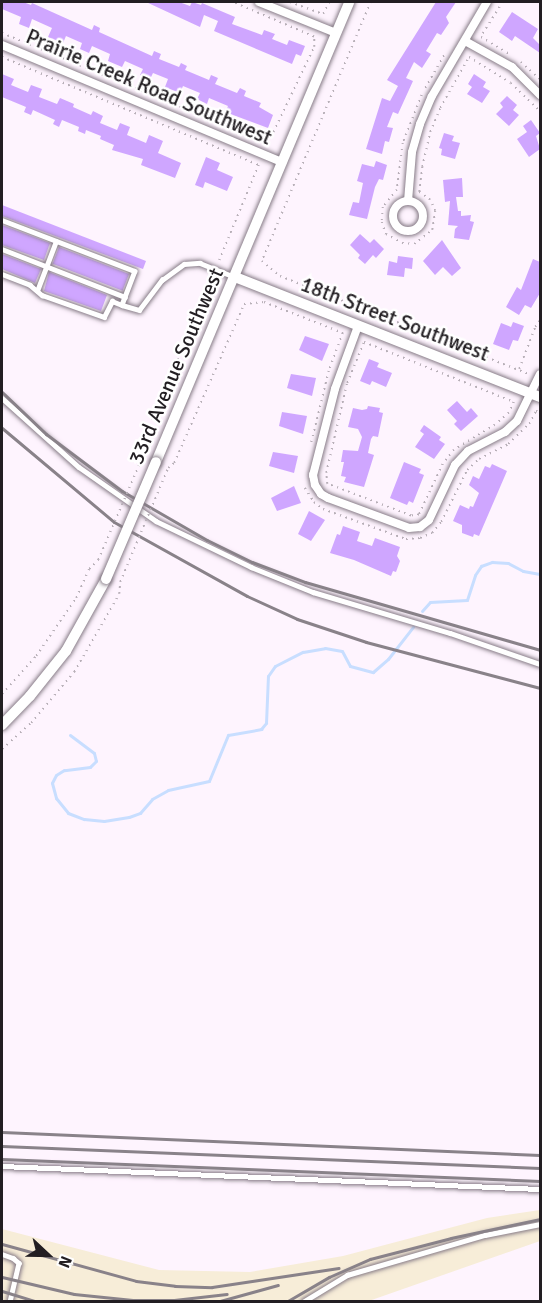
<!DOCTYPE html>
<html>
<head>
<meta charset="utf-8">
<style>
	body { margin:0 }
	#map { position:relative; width:542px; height:1303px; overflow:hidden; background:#fef4fe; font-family:Signika,sans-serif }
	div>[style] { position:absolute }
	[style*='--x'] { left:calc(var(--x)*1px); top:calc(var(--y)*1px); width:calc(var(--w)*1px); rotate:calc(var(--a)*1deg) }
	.industrial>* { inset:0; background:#f7edd8 }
	.stream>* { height:3px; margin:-1.5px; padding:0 1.5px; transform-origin:1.5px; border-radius:1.5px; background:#c8deff }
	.building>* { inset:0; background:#cfa6ff; transform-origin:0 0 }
	.path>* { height:1.5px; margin-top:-0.75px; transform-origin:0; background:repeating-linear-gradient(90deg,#b8b0b8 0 1.5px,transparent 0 6px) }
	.roads { filter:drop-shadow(0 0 2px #877c87) drop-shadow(0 0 2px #877c87) }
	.service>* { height:4.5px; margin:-2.25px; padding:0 2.25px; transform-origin:2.25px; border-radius:2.25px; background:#fff }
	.minor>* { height:8px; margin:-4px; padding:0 4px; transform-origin:4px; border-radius:4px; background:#fff }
	.minor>.ring { margin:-4px; padding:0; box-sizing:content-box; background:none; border:8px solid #fff; border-radius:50% }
	.tertiary>* { height:10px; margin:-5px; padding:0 5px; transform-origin:5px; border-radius:5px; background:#fff }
	.rail>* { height:3px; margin:-1.5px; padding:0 1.5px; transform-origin:1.5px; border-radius:1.5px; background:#898289 }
	.path-bridge>* { height:1.5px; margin-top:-0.75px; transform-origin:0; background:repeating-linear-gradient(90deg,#b8b0b8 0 1.5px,transparent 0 6px) }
	.bridges { filter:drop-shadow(0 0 2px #877c87) drop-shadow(0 0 2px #877c87) }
	.tertiary-bridge>* { height:10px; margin:-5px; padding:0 5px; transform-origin:5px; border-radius:5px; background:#fff }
	span { translate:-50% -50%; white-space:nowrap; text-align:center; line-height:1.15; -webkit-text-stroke:5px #fff; paint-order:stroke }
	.street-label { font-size:21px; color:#221e22 }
	.frame { position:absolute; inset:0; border:3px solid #221e22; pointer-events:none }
	.north { position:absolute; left:18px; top:1225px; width:60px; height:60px; -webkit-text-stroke:4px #fff; paint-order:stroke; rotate:112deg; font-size:16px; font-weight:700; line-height:24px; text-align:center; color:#221e22 }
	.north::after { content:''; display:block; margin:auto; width:21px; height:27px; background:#221e22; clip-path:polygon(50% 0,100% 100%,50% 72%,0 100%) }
</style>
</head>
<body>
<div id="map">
	<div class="industrial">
		<i style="clip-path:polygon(540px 1210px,540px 1241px,366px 1302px,2px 1301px,2px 1229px,159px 1270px,250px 1272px,343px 1256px,487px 1218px)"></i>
	</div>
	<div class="stream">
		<i style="--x:422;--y:611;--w:12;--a:-48"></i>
		<i style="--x:430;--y:602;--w:37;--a:-3"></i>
		<i style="--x:467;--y:600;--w:26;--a:-72"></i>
		<i style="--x:475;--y:575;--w:11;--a:-56"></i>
		<i style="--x:481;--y:566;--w:12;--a:-20"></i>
		<i style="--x:492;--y:562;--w:16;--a:4"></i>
		<i style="--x:508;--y:563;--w:17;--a:28"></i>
		<i style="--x:523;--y:571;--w:17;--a:10"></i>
		<i style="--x:70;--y:735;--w:30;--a:37"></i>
		<i style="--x:94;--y:753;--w:8;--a:76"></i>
		<i style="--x:96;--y:761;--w:8;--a:135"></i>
		<i style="--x:90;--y:767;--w:26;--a:173"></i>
		<i style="--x:64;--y:770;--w:9;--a:148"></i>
		<i style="--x:56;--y:775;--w:9;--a:117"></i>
		<i style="--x:52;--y:783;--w:16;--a:75"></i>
		<i style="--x:56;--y:798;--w:19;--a:51"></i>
		<i style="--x:68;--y:813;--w:17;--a:21"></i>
		<i style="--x:84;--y:819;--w:20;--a:6"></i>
		<i style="--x:104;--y:821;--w:25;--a:-9"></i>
		<i style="--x:129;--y:817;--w:12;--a:-20"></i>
		<i style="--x:140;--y:813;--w:18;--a:-49"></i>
		<i style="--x:152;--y:799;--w:18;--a:-29"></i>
		<i style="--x:168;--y:790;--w:42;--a:-12.4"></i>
		<i style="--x:209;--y:781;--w:50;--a:-67.6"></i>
		<i style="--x:228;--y:735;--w:34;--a:-10"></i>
		<i style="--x:261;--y:729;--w:8;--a:-50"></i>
		<i style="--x:266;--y:723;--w:47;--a:-87.6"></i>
		<i style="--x:268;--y:676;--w:12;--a:-55"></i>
		<i style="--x:275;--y:666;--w:31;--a:-27"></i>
		<i style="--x:303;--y:652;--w:22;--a:-10"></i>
		<i style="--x:325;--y:648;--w:17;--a:10"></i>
		<i style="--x:342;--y:651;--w:17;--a:62"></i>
		<i style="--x:350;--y:666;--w:24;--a:15"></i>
		<i style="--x:373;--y:672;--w:20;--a:-41"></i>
		<i style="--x:388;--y:659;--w:41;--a:-52"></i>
	</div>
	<div class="building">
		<i style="clip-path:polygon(2px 2px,23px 2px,31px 5px,32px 3px,92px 30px,94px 25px,100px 28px,99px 32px,152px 56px,154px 51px,161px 54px,159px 59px,179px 67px,181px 63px,187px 66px,185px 70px,209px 80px,211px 75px,218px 78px,215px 84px,237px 93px,240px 88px,246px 91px,244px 96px,261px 103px,259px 107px,273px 115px,268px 128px,225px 112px,228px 106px,209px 98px,207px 104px,197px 99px,200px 93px,183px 86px,180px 93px,165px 87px,168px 79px,153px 73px,150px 79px,140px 75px,143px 69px,125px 61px,122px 67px,108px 61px,110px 54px,92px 46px,89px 53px,80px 49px,82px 43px,66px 36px,63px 43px,48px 37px,52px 28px,32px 19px,29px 28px,19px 24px,21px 17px,2px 9px)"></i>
		<i style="clip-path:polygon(146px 2px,179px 2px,190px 6px,192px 2px,201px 5px,202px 3px,235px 17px,232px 24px,262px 35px,264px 30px,275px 34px,272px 39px,287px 45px,289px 40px,305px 46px,301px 56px,296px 54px,292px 64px,214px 31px,218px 21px,204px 15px,200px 27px)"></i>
		<i style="clip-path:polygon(436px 2px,456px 2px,446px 17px,449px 23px,441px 35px,437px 33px,426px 51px,431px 54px,422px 68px,414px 62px,406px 78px,413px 81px,398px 114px,393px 112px,387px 127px,393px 128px,389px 142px,385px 141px,382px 154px,366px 149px,382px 98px,390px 101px,398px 86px,387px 80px)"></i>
		<i style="clip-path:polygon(512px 12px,538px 29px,533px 38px,540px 45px,540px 53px,515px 36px,512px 41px,499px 32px)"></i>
		<i style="clip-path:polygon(2px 74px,14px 79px,11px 85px,28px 92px,31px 85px,42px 89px,39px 97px,57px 104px,60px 98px,74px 104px,73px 107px,91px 115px,93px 111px,103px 116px,100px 123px,117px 130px,120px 123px,130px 127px,127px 135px,146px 143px,149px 135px,163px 141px,158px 153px,181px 163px,175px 178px,141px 165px,143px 159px,112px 150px,114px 145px,100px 139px,101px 136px,86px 130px,85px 134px,78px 131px,79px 127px,62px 120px,59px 127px,53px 124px,55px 120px,33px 110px,31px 115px,24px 112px,26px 107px,2px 97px)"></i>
		<i style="clip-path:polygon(474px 74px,486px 82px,483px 87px,490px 91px,482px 103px,467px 94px,472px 87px,468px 84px)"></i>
		<i style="clip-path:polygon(507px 96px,517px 105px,513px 110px,519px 115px,509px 126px,496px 114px,503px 107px,500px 103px)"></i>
		<i style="clip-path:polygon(531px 120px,540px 133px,536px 136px,540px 149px,529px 157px,517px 139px,527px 132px,523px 126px)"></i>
		<i style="clip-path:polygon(444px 133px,454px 136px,452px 141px,460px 143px,455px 159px,441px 155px,442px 149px,439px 148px)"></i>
		<i style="clip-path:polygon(206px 157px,220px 163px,217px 170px,233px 177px,227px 191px,205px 182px,203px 188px,195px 185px)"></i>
		<i style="clip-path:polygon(376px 161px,387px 165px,383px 180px,379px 179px,375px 187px,367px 219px,349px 215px,353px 202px,359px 203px,363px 183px,357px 181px,362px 164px,374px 167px)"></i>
		<i style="clip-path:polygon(462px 178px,463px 197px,456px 197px,458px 211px,461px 211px,461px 216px,471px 215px,470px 221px,474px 222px,469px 240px,454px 238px,455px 229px,458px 226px,448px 225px,450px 201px,445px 202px,443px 180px)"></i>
		<i style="clip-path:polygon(2px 205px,146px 261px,143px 269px,2px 216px)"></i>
		<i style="clip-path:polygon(2px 225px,50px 243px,44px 260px,2px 245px)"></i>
		<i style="clip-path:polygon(360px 234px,370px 243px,374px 239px,384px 249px,376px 258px,373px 255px,365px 264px,358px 258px,360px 255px,350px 245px)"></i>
		<i style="clip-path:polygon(442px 240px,461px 268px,452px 276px,443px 267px,435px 275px,423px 261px)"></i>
		<i style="left:59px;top:247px;width:75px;height:18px;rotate:21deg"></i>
		<i style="clip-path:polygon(2px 254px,41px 269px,35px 283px,2px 269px)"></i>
		<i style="clip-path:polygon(398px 256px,413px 258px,412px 269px,405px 268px,404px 277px,387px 275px,389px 261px,397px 263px)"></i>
		<i style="clip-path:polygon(533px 259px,540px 262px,540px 293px,531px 308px,525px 305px,519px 315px,506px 307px,517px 287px,521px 290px)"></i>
		<i style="clip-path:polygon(49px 272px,107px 295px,101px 311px,44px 291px)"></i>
		<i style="clip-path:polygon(513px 322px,524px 326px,518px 341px,513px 340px,509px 350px,493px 344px,501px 323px,511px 327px)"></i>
		<i style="clip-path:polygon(305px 336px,329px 344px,322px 361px,299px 350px)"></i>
		<i style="clip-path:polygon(369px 359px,379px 363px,377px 367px,392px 373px,386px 387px,372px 381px,370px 385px,360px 381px)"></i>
		<i style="clip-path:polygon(291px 374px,316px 378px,312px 396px,287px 388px)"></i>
		<i style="clip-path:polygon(457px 401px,467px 412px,471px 408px,478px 416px,461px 431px,454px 424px,457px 421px,447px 410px)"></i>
		<i style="clip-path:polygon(368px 406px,380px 408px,379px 412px,383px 413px,378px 437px,373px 436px,371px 439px,368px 453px,374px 455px,364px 487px,344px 482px,346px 477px,341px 476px,344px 462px,341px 462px,343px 450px,358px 451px,362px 437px,358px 429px,348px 427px,353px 408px,362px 410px,367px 409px)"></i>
		<i style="clip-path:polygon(282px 412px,307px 416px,303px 434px,279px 426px)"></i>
		<i style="clip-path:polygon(424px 425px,441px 437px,439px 440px,445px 444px,434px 459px,415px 447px,424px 434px,420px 431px)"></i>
		<i style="clip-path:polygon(273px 452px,298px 456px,294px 473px,269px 466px)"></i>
		<i style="clip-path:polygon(404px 462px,421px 469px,419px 473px,424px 475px,413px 503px,409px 501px,407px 505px,390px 498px)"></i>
		<i style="clip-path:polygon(492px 464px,507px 471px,479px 536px,474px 534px,473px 537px,462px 533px,462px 525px,453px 521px,460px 505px,469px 509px,470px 506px,473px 507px,479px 493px,469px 485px,473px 476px,479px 479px,485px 466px,490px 468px)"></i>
		<i style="clip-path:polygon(294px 486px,301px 503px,277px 511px,271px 498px)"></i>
		<i style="clip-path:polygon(309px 511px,325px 520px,311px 541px,298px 534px)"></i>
		<i style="clip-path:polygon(343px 526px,360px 532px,357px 541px,372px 546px,375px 538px,400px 547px,397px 556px,400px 561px,396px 572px,393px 571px,391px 576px,354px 560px,330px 553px,337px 534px,340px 535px)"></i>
	</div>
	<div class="path">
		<i style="--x:290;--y:2;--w:35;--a:20"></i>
		<i style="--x:323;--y:14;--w:13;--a:-63"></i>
		<i style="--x:371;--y:2;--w:281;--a:112.8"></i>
		<i style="--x:262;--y:261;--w:23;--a:40"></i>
		<i style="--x:280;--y:276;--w:268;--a:21.5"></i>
		<i style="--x:503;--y:2;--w:41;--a:122.2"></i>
		<i style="--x:481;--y:37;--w:33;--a:31"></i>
		<i style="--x:2;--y:33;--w:288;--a:22.5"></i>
		<i style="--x:268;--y:143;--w:106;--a:-64.4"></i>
		<i style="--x:314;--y:47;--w:10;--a:-90"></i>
		<i style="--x:314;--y:37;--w:89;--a:-156.9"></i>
		<i style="--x:2;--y:57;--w:279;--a:22.8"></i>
		<i style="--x:259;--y:165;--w:107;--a:112.5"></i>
		<i style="--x:521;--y:62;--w:25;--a:42"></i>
		<i style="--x:425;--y:88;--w:39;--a:-60"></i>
		<i style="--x:422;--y:95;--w:52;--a:111.6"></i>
		<i style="--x:403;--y:143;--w:47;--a:97.3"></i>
		<i style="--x:397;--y:190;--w:22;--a:129"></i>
		<i style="--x:383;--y:207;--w:15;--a:94"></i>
		<i style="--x:382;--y:222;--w:13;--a:72"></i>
		<i style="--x:386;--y:234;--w:18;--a:29"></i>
		<i style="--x:402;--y:243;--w:12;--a:5"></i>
		<i style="--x:414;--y:244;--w:23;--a:-38"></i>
		<i style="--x:432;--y:230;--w:19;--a:-81"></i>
		<i style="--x:435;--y:211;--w:12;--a:-114"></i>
		<i style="--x:430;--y:200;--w:14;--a:-144"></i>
		<i style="--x:419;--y:192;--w:25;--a:-83"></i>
		<i style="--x:422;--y:167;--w:36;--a:-77"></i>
		<i style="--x:430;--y:132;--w:26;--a:-67"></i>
		<i style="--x:440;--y:108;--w:59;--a:-60.4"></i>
		<i style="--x:469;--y:57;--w:49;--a:31.8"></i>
		<i style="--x:511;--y:83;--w:40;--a:44"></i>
		<i style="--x:364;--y:342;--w:162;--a:21.8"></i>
		<i style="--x:514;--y:402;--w:12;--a:114"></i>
		<i style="--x:509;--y:413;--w:18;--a:139"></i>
		<i style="--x:495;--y:425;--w:48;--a:148.6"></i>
		<i style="--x:454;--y:450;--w:18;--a:128"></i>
		<i style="--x:443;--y:464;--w:56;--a:115.2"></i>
		<i style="--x:419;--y:515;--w:8;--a:173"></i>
		<i style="--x:411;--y:516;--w:90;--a:-159.1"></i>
		<i style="--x:327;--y:484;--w:11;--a:-95"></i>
		<i style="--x:326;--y:473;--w:92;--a:-76.9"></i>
		<i style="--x:347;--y:383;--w:44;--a:-67.5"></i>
		<i style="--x:519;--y:369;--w:45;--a:-69.1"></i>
		<i style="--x:535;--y:327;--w:9;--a:-54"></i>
		<i style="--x:145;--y:451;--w:14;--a:-90"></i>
		<i style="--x:145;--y:437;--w:175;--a:-67.1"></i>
		<i style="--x:168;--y:468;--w:8;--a:-40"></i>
		<i style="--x:174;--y:463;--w:174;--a:-66.2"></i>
		<i style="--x:244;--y:304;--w:20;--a:-6"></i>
		<i style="--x:264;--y:302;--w:85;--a:21.4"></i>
		<i style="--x:343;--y:333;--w:40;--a:110.2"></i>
		<i style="--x:329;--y:371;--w:76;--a:103.7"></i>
		<i style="--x:305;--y:488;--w:17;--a:57"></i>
		<i style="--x:314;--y:502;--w:11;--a:38"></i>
		<i style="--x:323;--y:509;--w:88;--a:19.9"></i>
		<i style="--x:406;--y:539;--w:14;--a:-4"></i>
		<i style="--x:420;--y:538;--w:13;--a:-23"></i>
		<i style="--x:432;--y:533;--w:14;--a:-51"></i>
		<i style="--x:441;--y:522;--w:58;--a:-63.4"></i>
		<i style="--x:467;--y:470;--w:16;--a:-43"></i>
		<i style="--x:479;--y:459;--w:33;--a:-27"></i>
		<i style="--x:508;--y:444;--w:29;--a:-44"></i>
		<i style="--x:529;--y:424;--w:15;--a:-62"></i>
		<i style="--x:536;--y:411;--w:4;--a:14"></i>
		<i style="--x:2;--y:694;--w:51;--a:-48.2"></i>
		<i style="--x:36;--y:656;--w:70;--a:-55.4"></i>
		<i style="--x:76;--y:598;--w:32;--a:-66"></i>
		<i style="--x:89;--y:569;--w:13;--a:-45"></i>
		<i style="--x:2;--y:749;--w:39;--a:-42"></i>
		<i style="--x:31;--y:723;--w:67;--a:-49.9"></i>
		<i style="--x:74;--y:672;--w:90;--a:-60"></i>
		<i style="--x:119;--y:594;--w:12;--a:-85"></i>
	</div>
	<div class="roads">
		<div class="service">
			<i style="--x:2;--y:220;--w:142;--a:21"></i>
			<i style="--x:135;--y:271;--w:36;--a:111"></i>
			<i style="--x:122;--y:305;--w:18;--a:16"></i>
			<i style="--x:139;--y:310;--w:38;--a:-53"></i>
			<i style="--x:162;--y:280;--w:27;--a:-36"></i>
			<i style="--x:184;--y:264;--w:16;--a:-4"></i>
			<i style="--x:200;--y:263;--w:35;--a:22"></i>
			<i style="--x:2;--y:249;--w:132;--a:21.3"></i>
			<i style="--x:2;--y:274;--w:30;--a:21"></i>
			<i style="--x:30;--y:285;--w:16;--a:40"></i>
			<i style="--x:42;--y:295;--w:66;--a:19.5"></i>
			<i style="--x:104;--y:317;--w:18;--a:-63"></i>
			<i style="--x:112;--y:301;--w:11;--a:22"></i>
			<i style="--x:37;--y:291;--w:53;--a:-69.2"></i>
			<i style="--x:2;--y:398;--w:103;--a:41.9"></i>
			<i style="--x:79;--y:467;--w:94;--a:35"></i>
			<i style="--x:156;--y:521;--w:106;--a:25.8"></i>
			<i style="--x:251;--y:567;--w:67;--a:22"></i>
			<i style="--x:313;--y:592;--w:143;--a:16.7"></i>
			<i style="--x:450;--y:633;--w:95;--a:19"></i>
			<i style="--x:2;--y:1166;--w:538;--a:2.45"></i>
			<i style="--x:2;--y:1254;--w:12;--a:20"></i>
			<i style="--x:13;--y:1258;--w:8;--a:40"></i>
			<i style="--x:19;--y:1263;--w:40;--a:103"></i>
			<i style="--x:303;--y:1302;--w:52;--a:-31.5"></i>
			<i style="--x:347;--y:1275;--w:144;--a:-16.2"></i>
			<i style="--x:485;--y:1235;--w:56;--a:-11.3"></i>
		</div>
		<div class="minor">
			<i style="--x:259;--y:2;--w:83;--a:21.9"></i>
			<i style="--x:465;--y:41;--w:54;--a:29"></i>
			<i style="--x:512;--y:67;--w:40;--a:45"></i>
			<i style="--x:2;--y:45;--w:303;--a:22.7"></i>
			<i class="ring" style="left:393px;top:201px;width:22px;height:22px"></i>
			<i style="--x:408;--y:201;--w:49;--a:-85.3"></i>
			<i style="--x:412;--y:152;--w:29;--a:-74"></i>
			<i style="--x:420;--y:124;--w:30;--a:-67"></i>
			<i style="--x:432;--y:96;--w:109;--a:-59.7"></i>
			<i style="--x:358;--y:326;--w:67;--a:110.1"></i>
			<i style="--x:335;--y:389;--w:89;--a:104.3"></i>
			<i style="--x:313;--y:475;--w:10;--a:79"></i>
			<i style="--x:315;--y:485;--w:11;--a:56"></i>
			<i style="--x:321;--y:494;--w:8;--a:30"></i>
			<i style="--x:328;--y:498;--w:86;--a:20.3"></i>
			<i style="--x:409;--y:528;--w:11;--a:-5"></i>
			<i style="--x:420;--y:527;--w:11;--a:-38"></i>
			<i style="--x:429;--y:520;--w:61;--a:-64.7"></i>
			<i style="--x:455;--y:465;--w:19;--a:-47"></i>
			<i style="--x:468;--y:451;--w:42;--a:-27.2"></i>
			<i style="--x:505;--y:432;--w:16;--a:-43"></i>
			<i style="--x:517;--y:421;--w:52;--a:-63.9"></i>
		</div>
		<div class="tertiary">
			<i style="--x:235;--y:277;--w:328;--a:21.5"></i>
			<i style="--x:156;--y:462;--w:499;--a:-67.2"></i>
			<i style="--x:2;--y:725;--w:40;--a:-46"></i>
			<i style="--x:30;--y:696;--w:58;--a:-51.3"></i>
			<i style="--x:66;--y:651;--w:82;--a:-60.9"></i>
		</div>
	</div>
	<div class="rail">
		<i style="--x:2;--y:392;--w:61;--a:43.7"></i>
		<i style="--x:46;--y:434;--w:95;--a:36.9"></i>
		<i style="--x:122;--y:491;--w:98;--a:30"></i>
		<i style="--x:207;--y:540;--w:50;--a:26.1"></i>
		<i style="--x:252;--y:562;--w:57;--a:20.7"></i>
		<i style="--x:305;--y:582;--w:245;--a:16.1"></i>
		<i style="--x:2;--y:428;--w:146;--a:40"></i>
		<i style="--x:114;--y:522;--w:152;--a:29.1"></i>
		<i style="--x:247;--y:596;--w:55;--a:24.7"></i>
		<i style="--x:297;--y:619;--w:73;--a:18.4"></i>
		<i style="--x:366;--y:642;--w:180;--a:14.8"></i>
		<i style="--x:2;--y:1132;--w:538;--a:2.45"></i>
		<i style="--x:2;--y:1146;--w:538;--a:2.34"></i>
		<i style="--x:2;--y:1159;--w:538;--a:2.34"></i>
		<i style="--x:2;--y:1244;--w:139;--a:15.4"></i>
		<i style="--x:136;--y:1281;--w:39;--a:7"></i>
		<i style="--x:175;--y:1286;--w:37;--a:2"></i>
		<i style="--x:212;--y:1287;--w:128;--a:-8.5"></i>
		<i style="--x:2;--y:1277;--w:74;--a:13.3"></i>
		<i style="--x:74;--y:1294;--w:59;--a:5.8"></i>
		<i style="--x:133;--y:1300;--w:41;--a:0"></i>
		<i style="--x:174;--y:1300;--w:53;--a:-6.5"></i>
		<i style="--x:2;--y:1291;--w:38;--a:17"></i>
		<i style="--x:220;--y:1301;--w:60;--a:-15.4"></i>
		<i style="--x:286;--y:1302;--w:50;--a:-30.2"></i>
		<i style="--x:329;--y:1277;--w:45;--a:-23.7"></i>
		<i style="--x:370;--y:1259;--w:84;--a:-14.5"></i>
		<i style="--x:451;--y:1238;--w:91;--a:-12.1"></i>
	</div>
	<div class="path-bridge">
		<i style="--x:98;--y:560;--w:119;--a:-66.7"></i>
		<i style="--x:120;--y:582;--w:124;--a:-67.2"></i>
	</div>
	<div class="bridges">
		<div class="tertiary-bridge">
			<i style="--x:106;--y:579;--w:127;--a:-66.9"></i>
		</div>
	</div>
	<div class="street-label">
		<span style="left:149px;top:87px;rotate:23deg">Prairie Creek Road Southwest</span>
		<span style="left:395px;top:319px;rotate:21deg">18th Street Southwest</span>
		<span style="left:176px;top:366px;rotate:-67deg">33rd Avenue Southwest</span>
	</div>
	<div class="frame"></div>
	<div class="north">N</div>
</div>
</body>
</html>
